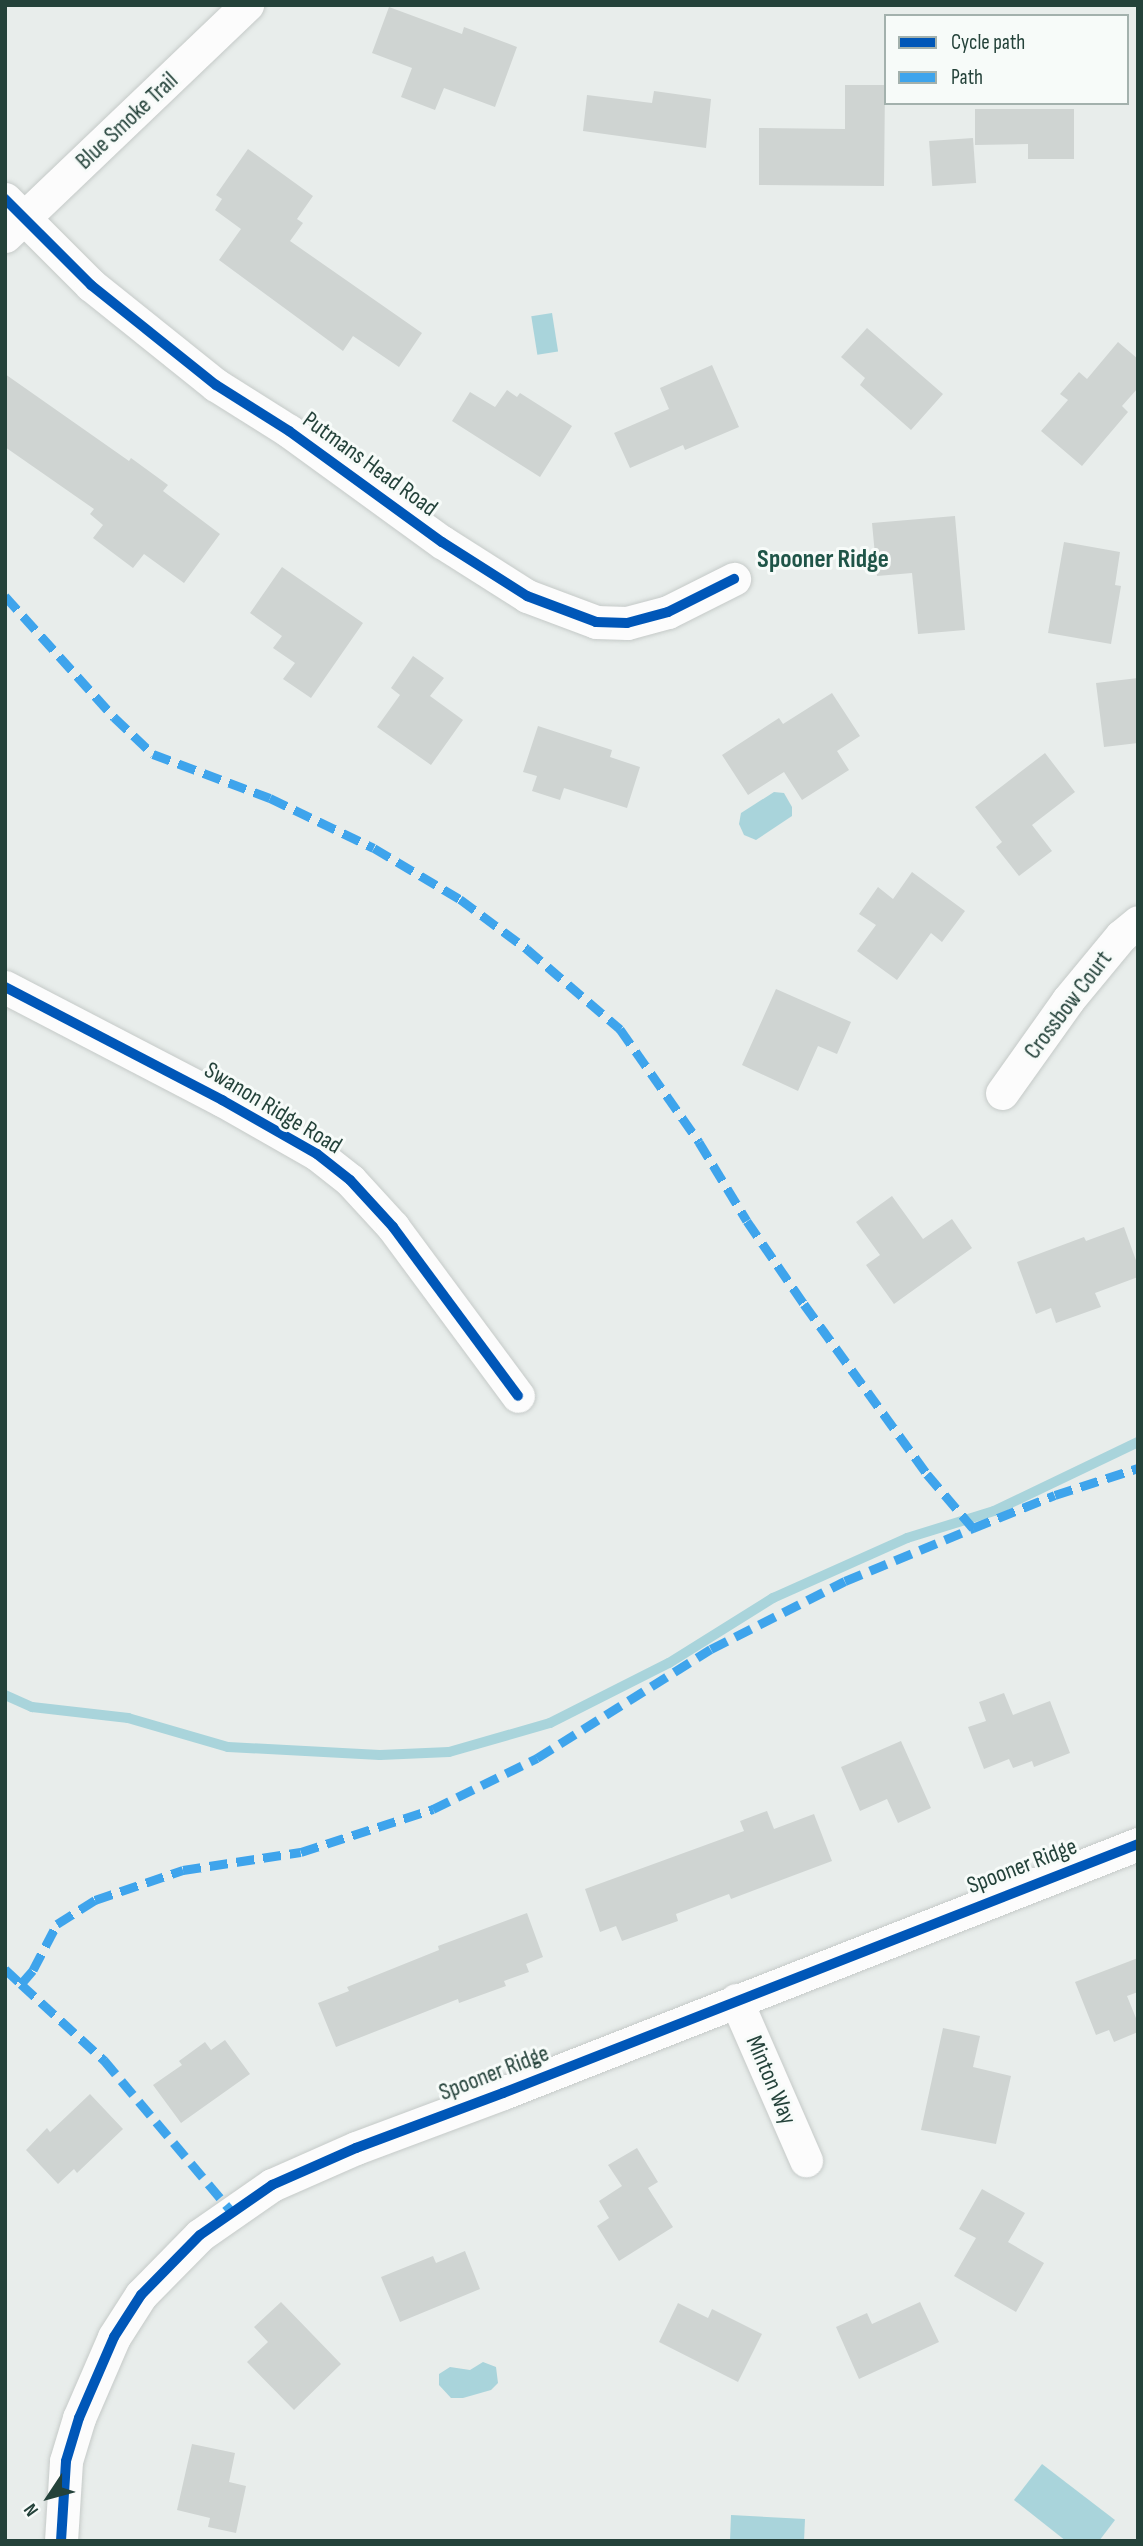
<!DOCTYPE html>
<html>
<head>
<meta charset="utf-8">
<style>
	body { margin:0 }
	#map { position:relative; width:1143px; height:2546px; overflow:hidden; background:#e8edeb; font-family:"Sofia Sans Condensed",sans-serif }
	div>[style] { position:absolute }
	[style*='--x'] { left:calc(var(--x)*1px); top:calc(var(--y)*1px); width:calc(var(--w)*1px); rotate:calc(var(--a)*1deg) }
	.water>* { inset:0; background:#a9d4db; transform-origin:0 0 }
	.stream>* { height:10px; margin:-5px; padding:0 5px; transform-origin:5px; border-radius:5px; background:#a9d4db }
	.building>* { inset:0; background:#cfd4d2; transform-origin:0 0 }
	.roads { filter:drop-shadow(0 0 2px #c5cac8) drop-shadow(0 0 2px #c5cac8) }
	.minor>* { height:33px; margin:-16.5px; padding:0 16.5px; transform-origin:16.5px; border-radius:16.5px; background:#fcfcfc }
	.quiet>* { height:9px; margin-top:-4.5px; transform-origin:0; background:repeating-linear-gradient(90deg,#3ea4ec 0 18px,transparent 0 27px) }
	.cycleway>* { height:10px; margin:-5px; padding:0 5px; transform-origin:5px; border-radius:5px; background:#0057b8 }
	span { translate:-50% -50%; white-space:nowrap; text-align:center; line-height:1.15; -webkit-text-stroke:6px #f7fbf9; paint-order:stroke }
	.street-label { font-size:24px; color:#24423a }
	.neighbourhood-label { font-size:26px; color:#1f5548; font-weight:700 }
	.frame { position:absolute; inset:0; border:7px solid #24423a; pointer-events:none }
	.legend { position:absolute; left:884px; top:14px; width:245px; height:91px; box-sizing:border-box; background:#f7fbf9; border:2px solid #a3b1ad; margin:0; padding:9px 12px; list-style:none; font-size:21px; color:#24423a }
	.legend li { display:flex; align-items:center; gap:14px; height:35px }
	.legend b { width:35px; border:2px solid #a3b1ad }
	.north { position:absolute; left:14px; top:2462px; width:70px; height:70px; -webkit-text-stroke:5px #f7fbf9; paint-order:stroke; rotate:234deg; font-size:19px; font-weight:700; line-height:28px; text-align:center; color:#24423a }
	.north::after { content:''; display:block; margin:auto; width:24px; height:32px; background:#24423a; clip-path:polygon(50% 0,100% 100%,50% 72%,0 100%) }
</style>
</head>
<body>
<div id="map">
	<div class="water">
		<i style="left:552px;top:313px;width:39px;height:21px;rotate:81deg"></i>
		<i style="clip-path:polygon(774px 792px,784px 793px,792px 807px,792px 816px,756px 840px,744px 835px,739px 824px,741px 813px)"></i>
		<i style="clip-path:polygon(483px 2362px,496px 2367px,498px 2383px,491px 2390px,463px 2398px,451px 2398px,439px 2385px,439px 2374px,450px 2367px,470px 2370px)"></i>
		<i style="clip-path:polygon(1042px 2464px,1115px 2520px,1099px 2541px,1066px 2541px,1014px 2500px)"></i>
		<i style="clip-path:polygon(731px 2515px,805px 2519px,804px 2541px,730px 2541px)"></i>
	</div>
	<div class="stream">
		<i style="--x:5;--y:1695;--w:30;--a:24"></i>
		<i style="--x:32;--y:1707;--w:97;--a:6.5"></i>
		<i style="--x:128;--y:1718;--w:104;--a:16.2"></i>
		<i style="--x:228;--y:1747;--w:152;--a:3"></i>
		<i style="--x:380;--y:1755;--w:69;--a:-2.5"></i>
		<i style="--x:449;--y:1752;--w:105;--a:-16"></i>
		<i style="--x:550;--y:1723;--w:133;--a:-26.8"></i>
		<i style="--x:669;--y:1663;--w:123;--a:-32"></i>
		<i style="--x:773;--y:1598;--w:147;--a:-24.1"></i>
		<i style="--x:907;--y:1538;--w:91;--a:-17.2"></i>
		<i style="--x:994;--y:1511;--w:160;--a:-25.6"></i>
	</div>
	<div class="building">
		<i style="clip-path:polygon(389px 7px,462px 34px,464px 27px,517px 47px,495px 107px,444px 88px,435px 110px,401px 97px,412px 68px,372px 53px)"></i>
		<i style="clip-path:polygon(845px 85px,885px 85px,884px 186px,759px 185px,759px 128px,845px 129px)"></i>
		<i style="clip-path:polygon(654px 91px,711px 99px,706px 148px,583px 131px,587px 95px,652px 103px)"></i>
		<i style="clip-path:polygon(975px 109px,1074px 109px,1074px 159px,1028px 159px,1028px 144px,975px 145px)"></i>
		<i style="left:973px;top:138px;width:45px;height:44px;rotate:86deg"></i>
		<i style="clip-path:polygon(248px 149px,313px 196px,297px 219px,303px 223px,290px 241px,422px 333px,399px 367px,353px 336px,343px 351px,219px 260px,241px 229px,215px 210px,222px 199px,216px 195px)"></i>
		<i style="clip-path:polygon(867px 328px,943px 394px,911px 430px,860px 385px,865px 378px,841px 357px)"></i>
		<i style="clip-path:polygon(1118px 342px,1138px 359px,1138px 388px,1122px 406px,1128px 412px,1082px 466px,1041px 431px,1068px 400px,1060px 394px,1079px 372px,1087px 379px)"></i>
		<i style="clip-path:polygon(712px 365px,739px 427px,685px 450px,683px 445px,630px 468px,614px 433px,669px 409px,660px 388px)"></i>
		<i style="clip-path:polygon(5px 374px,129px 461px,131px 458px,168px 485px,163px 491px,220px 534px,184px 583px,144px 554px,133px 568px,93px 538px,103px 525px,90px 514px,94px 509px,5px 447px)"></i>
		<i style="clip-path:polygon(507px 390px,517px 397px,520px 393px,572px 426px,540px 477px,452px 421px,470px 392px,495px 407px)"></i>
		<i style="clip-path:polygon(955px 516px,965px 630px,918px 634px,912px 573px,877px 576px,872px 523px)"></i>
		<i style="clip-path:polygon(1064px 542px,1120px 552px,1115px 585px,1121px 586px,1111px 644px,1048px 633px)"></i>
		<i style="clip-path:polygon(282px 567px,363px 623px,311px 698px,283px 679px,295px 663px,273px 648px,282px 636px,250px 613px)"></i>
		<i style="clip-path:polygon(413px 656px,444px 678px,430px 696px,463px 720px,431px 765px,377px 727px,400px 695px,391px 688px)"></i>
		<i style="clip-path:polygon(1138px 678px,1138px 743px,1104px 747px,1096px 683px)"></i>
		<i style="clip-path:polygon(832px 693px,860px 736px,837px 751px,849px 770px,802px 800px,784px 772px,748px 795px,722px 755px,779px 718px,783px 724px)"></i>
		<i style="clip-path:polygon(538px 726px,612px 750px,610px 757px,640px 767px,627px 808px,564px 788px,560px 800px,532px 791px,537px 776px,523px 772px)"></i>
		<i style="clip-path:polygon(1045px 753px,1075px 792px,1032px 825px,1052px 851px,1019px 876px,996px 847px,1002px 842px,975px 807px)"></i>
		<i style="clip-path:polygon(912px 872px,965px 911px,942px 942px,931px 933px,897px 980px,857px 951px,876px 925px,859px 914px,878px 887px,893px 899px)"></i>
		<i style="clip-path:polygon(776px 989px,851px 1022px,837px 1054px,818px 1046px,798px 1091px,742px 1065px)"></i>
		<i style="clip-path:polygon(892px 1196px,923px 1239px,952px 1219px,972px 1248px,894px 1304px,866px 1265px,880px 1255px,856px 1222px)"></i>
		<i style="clip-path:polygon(1124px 1227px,1138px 1266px,1138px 1277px,1095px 1293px,1101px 1307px,1056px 1323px,1051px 1308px,1036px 1314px,1017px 1262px,1084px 1237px,1086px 1241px)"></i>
		<i style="clip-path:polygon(1004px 1693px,1013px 1715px,1050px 1701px,1070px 1753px,1034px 1767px,1032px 1761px,1013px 1768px,1009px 1759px,984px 1769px,968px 1727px,986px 1721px,979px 1702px)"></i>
		<i style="clip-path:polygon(901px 1741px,931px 1808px,898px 1823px,887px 1799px,860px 1811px,841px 1767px)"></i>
		<i style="clip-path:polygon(767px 1811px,774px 1829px,814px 1814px,832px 1861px,731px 1899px,729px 1894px,676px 1914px,678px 1921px,622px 1941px,616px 1926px,600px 1932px,585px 1889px,744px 1831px,740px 1821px)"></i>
		<i style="clip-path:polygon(527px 1913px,543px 1957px,526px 1964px,529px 1972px,504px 1981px,506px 1986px,459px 2003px,458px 1999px,336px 2047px,318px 2003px,349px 1991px,347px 1987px,439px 1950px,438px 1946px)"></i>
		<i style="clip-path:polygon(1138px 1958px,1138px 1992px,1127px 1996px,1138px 2023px,1138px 2032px,1114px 2042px,1109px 2030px,1096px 2035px,1075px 1982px)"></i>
		<i style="clip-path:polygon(943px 2028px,980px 2036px,973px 2067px,1011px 2076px,996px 2144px,921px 2130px)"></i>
		<i style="clip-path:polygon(225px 2040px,250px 2074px,181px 2123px,153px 2085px,182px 2065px,179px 2061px,205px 2042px,211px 2050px)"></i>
		<i style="clip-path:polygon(90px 2094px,123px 2129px,77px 2173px,74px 2169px,58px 2184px,26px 2150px,47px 2128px,50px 2132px)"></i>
		<i style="clip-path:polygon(637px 2148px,658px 2182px,648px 2188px,673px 2227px,619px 2261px,597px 2226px,609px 2218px,599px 2201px,622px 2186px,608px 2165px)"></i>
		<i style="clip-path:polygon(982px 2189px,1025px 2213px,1008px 2242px,1044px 2263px,1016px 2312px,954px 2276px,976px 2238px,959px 2229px)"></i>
		<i style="clip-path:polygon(465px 2251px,480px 2289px,400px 2322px,381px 2277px,433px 2256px,436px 2263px)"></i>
		<i style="clip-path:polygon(281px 2302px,341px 2364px,294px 2410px,247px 2362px,268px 2342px,254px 2327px)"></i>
		<i style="clip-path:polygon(920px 2302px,939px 2342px,859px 2379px,836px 2327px,867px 2313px,872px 2324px)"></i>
		<i style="clip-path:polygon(678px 2303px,708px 2318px,712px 2309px,762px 2334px,738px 2382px,659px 2342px)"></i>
		<i style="clip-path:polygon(192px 2444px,235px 2453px,229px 2482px,246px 2486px,236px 2533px,208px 2527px,210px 2518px,177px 2510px)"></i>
	</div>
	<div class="roads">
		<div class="minor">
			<i style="--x:5;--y:199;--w:122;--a:45"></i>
			<i style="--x:91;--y:285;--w:160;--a:38.7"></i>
			<i style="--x:216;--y:385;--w:86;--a:32.2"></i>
			<i style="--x:289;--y:431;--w:189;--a:36"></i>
			<i style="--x:442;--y:542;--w:101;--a:32.4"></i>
			<i style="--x:527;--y:596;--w:74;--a:20.6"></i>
			<i style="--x:596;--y:622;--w:31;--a:2"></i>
			<i style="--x:627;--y:623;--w:42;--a:-15"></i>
			<i style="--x:668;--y:612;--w:74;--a:-26.6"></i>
			<i style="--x:5;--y:236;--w:335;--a:-43.7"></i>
			<i style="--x:5;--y:987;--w:245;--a:27.5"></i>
			<i style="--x:222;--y:1100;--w:109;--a:29.6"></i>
			<i style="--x:317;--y:1154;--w:42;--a:38.2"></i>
			<i style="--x:350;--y:1180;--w:64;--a:47.5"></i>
			<i style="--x:393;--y:1227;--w:210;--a:53.5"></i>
			<i style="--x:1002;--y:1093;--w:114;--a:-54.6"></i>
			<i style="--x:1068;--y:1000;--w:83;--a:-50.4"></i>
			<i style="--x:1121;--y:936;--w:22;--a:-39"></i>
			<i style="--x:736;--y:2000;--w:175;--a:66.4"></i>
			<i style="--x:61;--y:2541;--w:80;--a:-86.4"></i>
			<i style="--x:66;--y:2461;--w:45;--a:-73.2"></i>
			<i style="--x:79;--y:2418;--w:88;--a:-66.6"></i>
			<i style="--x:114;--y:2337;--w:50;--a:-57.3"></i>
			<i style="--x:141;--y:2295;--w:84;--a:-45.5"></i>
			<i style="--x:200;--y:2235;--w:88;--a:-34.8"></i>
			<i style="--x:272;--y:2185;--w:92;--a:-23.8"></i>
			<i style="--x:356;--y:2148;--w:157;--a:-20.5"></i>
			<i style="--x:503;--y:2093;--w:682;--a:-21.41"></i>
		</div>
	</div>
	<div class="quiet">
		<i style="--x:5;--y:596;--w:163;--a:48"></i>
		<i style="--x:114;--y:717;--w:54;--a:43.5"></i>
		<i style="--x:153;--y:754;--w:125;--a:20.6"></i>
		<i style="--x:270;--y:798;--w:115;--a:25.7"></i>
		<i style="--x:374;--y:848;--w:100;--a:30.7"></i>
		<i style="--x:460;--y:899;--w:84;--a:36.7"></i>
		<i style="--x:527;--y:949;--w:123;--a:40.7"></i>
		<i style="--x:620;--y:1029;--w:138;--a:55"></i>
		<i style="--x:699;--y:1142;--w:92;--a:58.7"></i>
		<i style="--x:747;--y:1221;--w:101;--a:55.5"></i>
		<i style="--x:804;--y:1304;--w:210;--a:54.1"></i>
		<i style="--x:927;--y:1474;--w:71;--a:49.6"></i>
		<i style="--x:973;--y:1528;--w:88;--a:-21.9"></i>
		<i style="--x:1055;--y:1495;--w:87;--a:-18"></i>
		<i style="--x:5;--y:1969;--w:22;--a:43"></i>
		<i style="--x:21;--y:1984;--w:18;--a:-49"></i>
		<i style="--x:33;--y:1970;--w:52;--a:-62.4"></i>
		<i style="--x:57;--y:1924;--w:45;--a:-32.3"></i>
		<i style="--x:95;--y:1900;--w:93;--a:-18.8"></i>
		<i style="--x:183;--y:1870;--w:119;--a:-8.7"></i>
		<i style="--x:301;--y:1852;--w:139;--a:-18"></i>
		<i style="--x:433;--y:1809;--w:116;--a:-26.1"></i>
		<i style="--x:537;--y:1758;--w:205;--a:-32.1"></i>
		<i style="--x:711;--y:1649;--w:150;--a:-26.9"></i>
		<i style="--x:845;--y:1581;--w:139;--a:-22.5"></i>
		<i style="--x:21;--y:1984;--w:113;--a:42.5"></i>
		<i style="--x:104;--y:2060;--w:199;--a:49.9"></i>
	</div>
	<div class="cycleway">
		<i style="--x:5;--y:199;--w:122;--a:45"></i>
		<i style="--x:91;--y:285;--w:160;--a:38.7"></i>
		<i style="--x:216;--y:385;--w:86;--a:32.2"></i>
		<i style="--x:289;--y:431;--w:189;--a:36"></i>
		<i style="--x:442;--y:542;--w:101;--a:32.4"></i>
		<i style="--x:527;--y:596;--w:74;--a:20.6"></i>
		<i style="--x:596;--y:622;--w:31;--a:2"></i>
		<i style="--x:627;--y:623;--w:42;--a:-15"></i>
		<i style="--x:668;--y:612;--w:74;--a:-26.6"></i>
		<i style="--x:5;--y:987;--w:245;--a:27.5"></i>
		<i style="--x:222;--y:1100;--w:109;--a:29.6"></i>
		<i style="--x:317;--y:1154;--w:42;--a:38.2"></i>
		<i style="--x:350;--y:1180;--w:64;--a:47.5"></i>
		<i style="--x:393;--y:1227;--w:210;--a:53.5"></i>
		<i style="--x:61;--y:2541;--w:80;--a:-86.4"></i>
		<i style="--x:66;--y:2461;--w:45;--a:-73.2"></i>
		<i style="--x:79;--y:2418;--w:88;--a:-66.6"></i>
		<i style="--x:114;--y:2337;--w:50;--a:-57.3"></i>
		<i style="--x:141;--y:2295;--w:84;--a:-45.5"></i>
		<i style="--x:200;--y:2235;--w:88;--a:-34.8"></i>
		<i style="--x:272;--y:2185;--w:92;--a:-23.8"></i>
		<i style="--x:356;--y:2148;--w:157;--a:-20.5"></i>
		<i style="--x:503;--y:2093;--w:682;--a:-21.41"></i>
	</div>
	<div class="street-label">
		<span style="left:127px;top:121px;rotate:-43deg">Blue Smoke Trail</span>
		<span style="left:370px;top:464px;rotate:36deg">Putmans Head Road</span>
		<span style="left:1068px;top:1005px;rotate:-53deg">Crossbow Court</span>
		<span style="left:273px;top:1108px;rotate:31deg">Swanon Ridge Road</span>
		<span style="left:1022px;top:1866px;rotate:-21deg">Spooner Ridge</span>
		<span style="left:494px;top:2073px;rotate:-21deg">Spooner Ridge</span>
		<span style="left:771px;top:2080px;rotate:67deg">Minton Way</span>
	</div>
	<div class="neighbourhood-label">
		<span style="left:823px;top:560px">Spooner Ridge</span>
	</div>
	<div class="frame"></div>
	<ul class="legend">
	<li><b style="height:9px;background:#0057b8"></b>Cycle path</li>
	<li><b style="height:9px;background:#3ea4ec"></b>Path</li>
	</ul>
	<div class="north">N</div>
</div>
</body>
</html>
